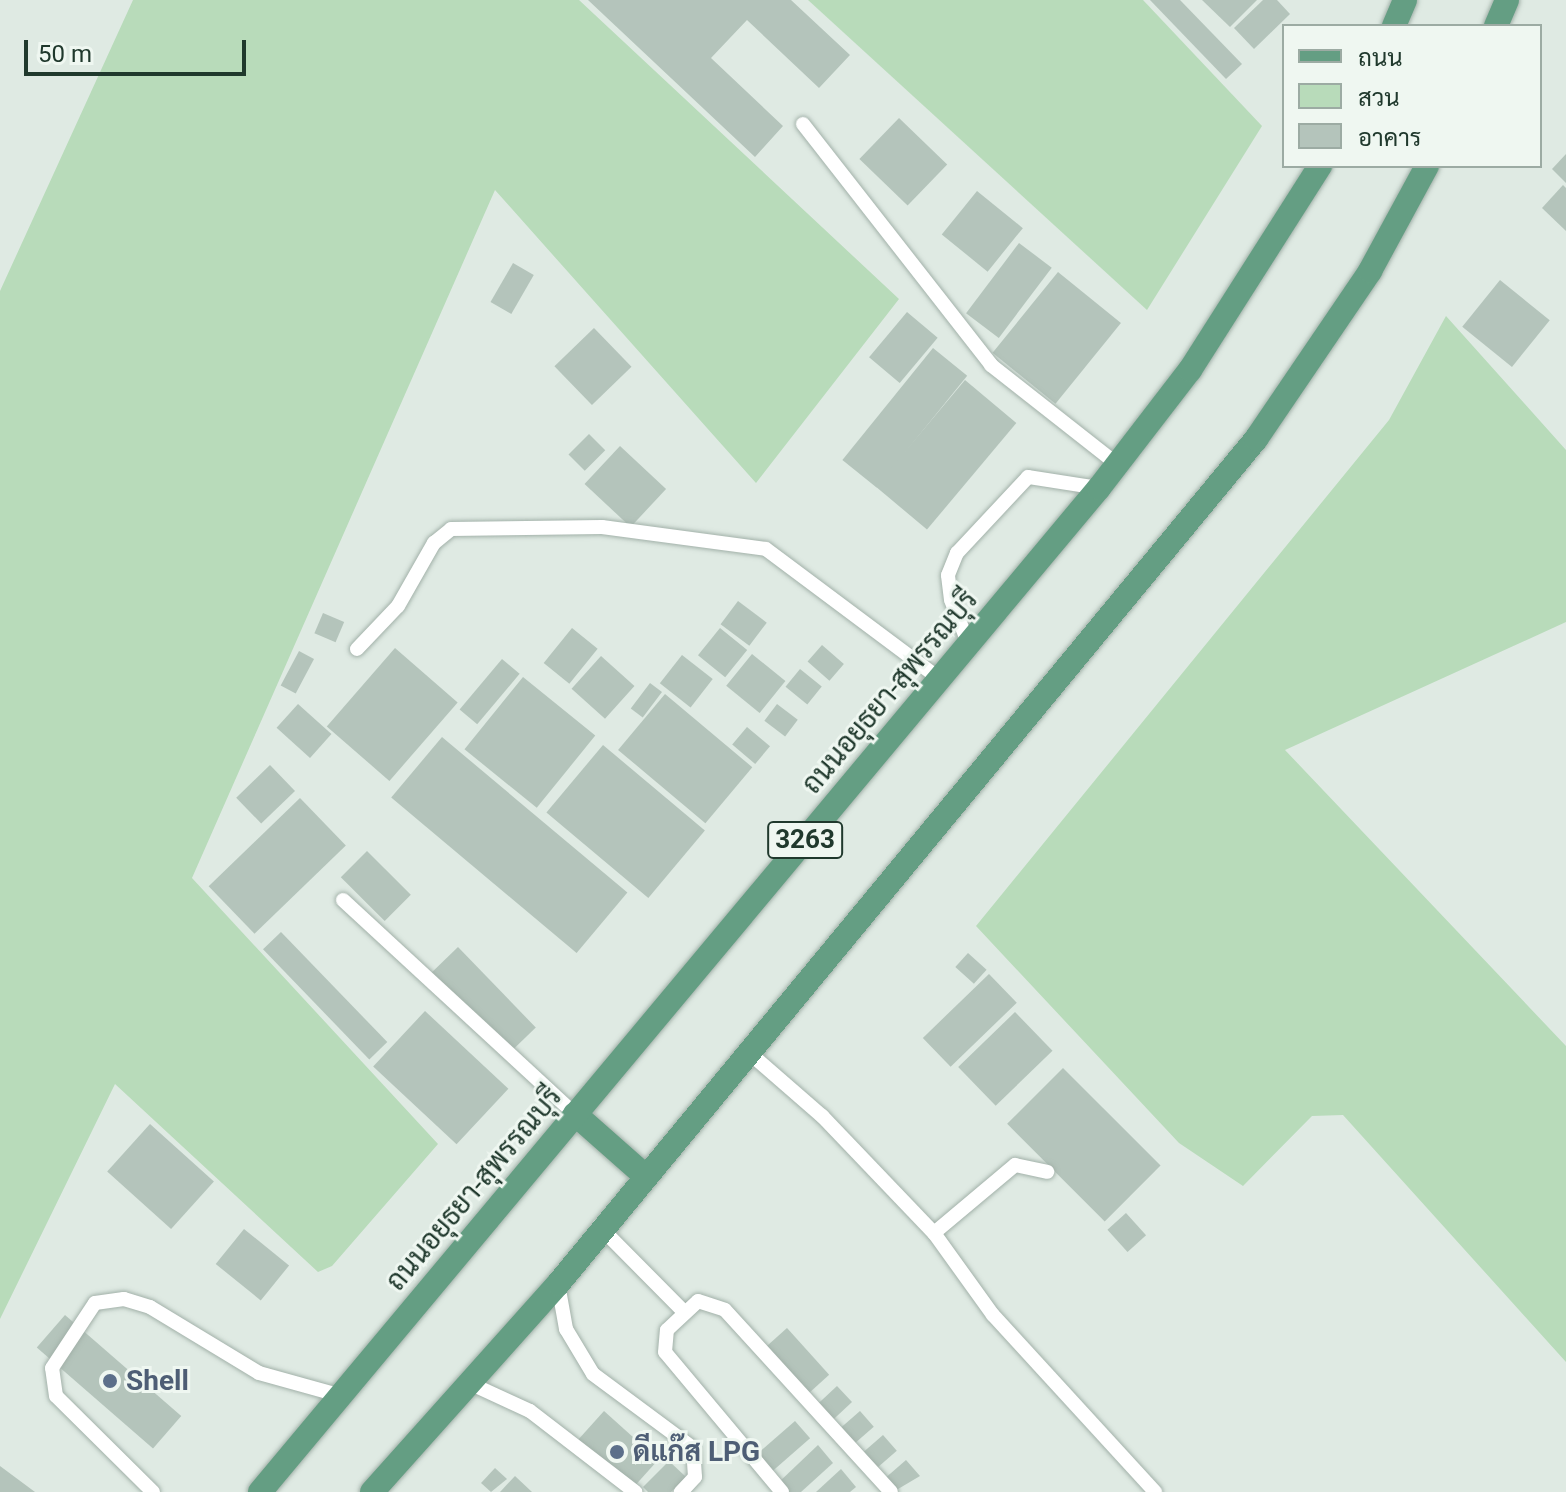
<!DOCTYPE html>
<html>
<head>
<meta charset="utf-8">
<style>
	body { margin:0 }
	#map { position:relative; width:1566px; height:1492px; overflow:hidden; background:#dfeae3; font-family:Roboto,Sarabun,sans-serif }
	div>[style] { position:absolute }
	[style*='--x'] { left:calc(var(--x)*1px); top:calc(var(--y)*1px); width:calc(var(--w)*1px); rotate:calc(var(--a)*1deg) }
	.green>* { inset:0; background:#b8dbba }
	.building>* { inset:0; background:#b4c4bb; transform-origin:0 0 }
	.roads { filter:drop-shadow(0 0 2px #a2b1a9) drop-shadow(0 0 2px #a2b1a9) }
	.lane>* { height:14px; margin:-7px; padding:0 7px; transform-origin:7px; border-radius:7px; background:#fff }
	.primary>* { height:24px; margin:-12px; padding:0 12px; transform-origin:12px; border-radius:12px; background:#649e83 }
	.dots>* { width:22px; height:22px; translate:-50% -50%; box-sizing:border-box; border:4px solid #eff7f1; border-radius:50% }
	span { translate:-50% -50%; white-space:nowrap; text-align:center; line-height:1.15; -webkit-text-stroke:6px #eff7f1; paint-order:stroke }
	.shield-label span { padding:2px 6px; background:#eff7f1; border:2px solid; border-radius:6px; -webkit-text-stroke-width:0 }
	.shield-label { font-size:26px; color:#20392d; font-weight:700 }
	.street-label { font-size:28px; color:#20392d }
	.service-label { font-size:28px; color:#4e5e75; font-weight:700 }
	.left { translate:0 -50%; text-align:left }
	.legend { position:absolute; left:1282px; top:24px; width:260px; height:144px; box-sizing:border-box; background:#eff7f1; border:2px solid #9caba3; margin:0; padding:10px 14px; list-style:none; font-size:24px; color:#20392d }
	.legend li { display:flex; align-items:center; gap:16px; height:40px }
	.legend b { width:40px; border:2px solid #9caba3 }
	.scale { position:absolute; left:24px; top:40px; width:222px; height:36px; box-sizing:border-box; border:4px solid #20392d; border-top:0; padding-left:10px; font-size:24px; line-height:28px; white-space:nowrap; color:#20392d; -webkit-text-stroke:6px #eff7f1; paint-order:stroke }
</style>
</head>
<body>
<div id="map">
	<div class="green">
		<i style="clip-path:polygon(133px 0,579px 0,899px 299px,756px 483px,495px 190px,192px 878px,438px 1144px,332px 1266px,318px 1272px,115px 1084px,0 1319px,0 291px)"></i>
		<i style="clip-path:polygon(808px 0,1143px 0,1262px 126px,1147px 310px)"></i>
		<i style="clip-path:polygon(1446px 316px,1566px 450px,1566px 622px,1285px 750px,1566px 1046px,1566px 1362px,1343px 1115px,1312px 1116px,1243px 1186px,1179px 1143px,976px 926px,1389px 420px)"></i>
	</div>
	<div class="building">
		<i style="clip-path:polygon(588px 0,791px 0,850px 55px,819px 88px,747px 20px,711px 58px,783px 126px,755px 157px)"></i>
		<i style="clip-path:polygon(1150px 0,1180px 0,1242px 64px,1226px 79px)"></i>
		<i style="clip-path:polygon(1202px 0,1257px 0,1230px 27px)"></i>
		<i style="clip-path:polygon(1263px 0,1277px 0,1290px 14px,1254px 49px,1234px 28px)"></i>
		<i style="left:899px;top:118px;width:67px;height:57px;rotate:44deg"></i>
		<i style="clip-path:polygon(1566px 154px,1566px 183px,1552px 169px)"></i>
		<i style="clip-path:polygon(1563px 185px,1566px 188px,1566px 231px,1542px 208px)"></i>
		<i style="left:977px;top:191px;width:59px;height:56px;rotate:39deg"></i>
		<i style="left:1019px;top:243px;width:41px;height:88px;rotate:37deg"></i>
		<i style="left:513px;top:263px;width:24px;height:45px;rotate:30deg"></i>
		<i style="left:1058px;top:272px;width:81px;height:104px;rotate:39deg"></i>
		<i style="left:1500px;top:280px;width:64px;height:60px;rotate:39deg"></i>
		<i style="left:907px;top:312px;width:40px;height:59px;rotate:40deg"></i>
		<i style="left:594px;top:328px;width:54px;height:55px;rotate:46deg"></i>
		<i style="left:933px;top:348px;width:44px;height:144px;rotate:39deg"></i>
		<i style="left:965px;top:380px;width:67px;height:139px;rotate:40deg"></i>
		<i style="left:589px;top:434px;width:23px;height:29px;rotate:45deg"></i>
		<i style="left:620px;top:446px;width:63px;height:52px;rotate:43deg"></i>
		<i style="left:738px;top:601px;width:36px;height:29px;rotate:37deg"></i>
		<i style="left:323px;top:613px;width:23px;height:22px;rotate:23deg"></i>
		<i style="left:572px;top:628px;width:33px;height:45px;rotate:39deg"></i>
		<i style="left:720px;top:628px;width:35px;height:35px;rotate:39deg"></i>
		<i style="left:822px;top:645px;width:29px;height:22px;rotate:41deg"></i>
		<i style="left:395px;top:648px;width:83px;height:104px;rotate:41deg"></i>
		<i style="left:299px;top:651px;width:17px;height:39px;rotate:28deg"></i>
		<i style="left:752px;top:654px;width:43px;height:41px;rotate:39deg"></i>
		<i style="left:682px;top:655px;width:39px;height:36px;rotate:38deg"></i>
		<i style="left:601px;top:656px;width:45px;height:44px;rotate:42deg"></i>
		<i style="left:502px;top:659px;width:23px;height:66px;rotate:40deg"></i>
		<i style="left:800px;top:669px;width:28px;height:23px;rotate:39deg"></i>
		<i style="left:523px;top:677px;width:93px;height:93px;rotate:39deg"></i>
		<i style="left:650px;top:683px;width:15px;height:32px;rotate:37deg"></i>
		<i style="left:665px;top:694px;width:114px;height:73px;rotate:40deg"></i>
		<i style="left:298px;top:704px;width:45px;height:32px;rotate:42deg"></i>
		<i style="left:777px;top:704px;width:26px;height:21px;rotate:37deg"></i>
		<i style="left:747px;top:727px;width:30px;height:23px;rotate:40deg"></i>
		<i style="left:442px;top:737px;width:242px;height:79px;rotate:40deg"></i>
		<i style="left:603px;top:745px;width:133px;height:88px;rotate:40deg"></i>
		<i style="left:270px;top:765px;width:36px;height:47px;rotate:46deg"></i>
		<i style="left:300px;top:798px;width:66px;height:127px;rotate:46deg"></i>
		<i style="left:367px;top:851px;width:62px;height:37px;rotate:45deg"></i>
		<i style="left:281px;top:932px;width:153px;height:25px;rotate:46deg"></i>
		<i style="left:458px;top:947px;width:112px;height:37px;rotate:46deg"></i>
		<i style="left:968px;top:953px;width:25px;height:19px;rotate:42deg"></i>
		<i style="left:989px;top:974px;width:40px;height:92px;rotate:46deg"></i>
		<i style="left:425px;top:1011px;width:114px;height:76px;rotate:43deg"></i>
		<i style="left:1015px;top:1012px;width:54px;height:79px;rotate:46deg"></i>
		<i style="left:1063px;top:1068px;width:138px;height:79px;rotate:45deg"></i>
		<i style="left:150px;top:1124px;width:86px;height:64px;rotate:42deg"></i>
		<i style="left:1126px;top:1213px;width:30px;height:25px;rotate:48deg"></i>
		<i style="left:244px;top:1229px;width:58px;height:45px;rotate:39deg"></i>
		<i style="left:65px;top:1315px;width:154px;height:43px;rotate:41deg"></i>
		<i style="left:787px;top:1328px;width:63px;height:33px;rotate:48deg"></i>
		<i style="left:837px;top:1386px;width:22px;height:30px;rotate:47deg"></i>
		<i style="left:604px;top:1411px;width:73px;height:43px;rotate:42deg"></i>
		<i style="left:860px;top:1411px;width:21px;height:30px;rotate:49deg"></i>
		<i style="left:795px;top:1421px;width:23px;height:55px;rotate:49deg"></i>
		<i style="left:883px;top:1435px;width:21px;height:30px;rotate:49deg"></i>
		<i style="clip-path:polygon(818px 1445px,833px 1463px,801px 1492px,786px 1492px,778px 1483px)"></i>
		<i style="clip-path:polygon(906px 1460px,920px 1476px,893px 1492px,883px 1480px)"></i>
		<i style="clip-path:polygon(669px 1461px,686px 1477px,671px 1492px,648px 1492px,643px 1487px)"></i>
		<i style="clip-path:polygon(0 1466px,35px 1492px,0 1492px)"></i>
		<i style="clip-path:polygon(495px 1468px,507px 1479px,491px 1492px,481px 1483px)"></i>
		<i style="clip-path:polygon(841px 1469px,856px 1487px,850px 1492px,816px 1492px)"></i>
		<i style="clip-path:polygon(515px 1476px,532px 1492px,500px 1492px)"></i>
	</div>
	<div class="roads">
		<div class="lane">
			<i style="--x:803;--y:124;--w:306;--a:52"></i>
			<i style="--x:991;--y:365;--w:162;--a:38.2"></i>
			<i style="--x:969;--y:645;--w:48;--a:-111.8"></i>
			<i style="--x:951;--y:600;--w:25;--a:-97"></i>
			<i style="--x:948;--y:575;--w:24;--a:-68"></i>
			<i style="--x:957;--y:553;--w:104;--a:-46.9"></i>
			<i style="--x:1028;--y:477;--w:72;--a:8.8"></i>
			<i style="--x:357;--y:649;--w:59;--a:-46.4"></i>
			<i style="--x:398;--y:606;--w:73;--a:-60.3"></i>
			<i style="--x:434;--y:543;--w:22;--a:-39"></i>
			<i style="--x:451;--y:529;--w:151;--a:-0.8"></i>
			<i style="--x:602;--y:527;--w:165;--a:7.6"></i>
			<i style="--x:766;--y:549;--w:217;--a:36.8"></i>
			<i style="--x:343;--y:900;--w:316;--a:42.7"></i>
			<i style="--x:746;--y:1050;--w:101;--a:41"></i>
			<i style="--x:822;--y:1116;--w:162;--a:46.3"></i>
			<i style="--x:934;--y:1233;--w:101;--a:54.3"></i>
			<i style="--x:993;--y:1315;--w:240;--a:47.5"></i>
			<i style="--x:599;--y:1226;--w:120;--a:45.3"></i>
			<i style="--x:934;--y:1233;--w:106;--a:-40"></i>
			<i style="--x:1015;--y:1165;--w:33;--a:12"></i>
			<i style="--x:558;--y:1284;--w:46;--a:79.9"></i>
			<i style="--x:566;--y:1329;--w:52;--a:59"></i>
			<i style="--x:593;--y:1374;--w:124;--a:36.5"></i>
			<i style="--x:693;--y:1448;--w:29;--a:86"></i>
			<i style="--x:695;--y:1477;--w:21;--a:133"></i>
			<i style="--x:467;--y:1382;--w:69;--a:24.7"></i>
			<i style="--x:530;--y:1411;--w:133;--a:37.6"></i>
			<i style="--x:153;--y:1492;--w:136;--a:-135.3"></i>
			<i style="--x:56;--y:1396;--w:28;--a:-98"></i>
			<i style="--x:52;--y:1368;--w:78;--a:-56.5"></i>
			<i style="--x:95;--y:1303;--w:29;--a:-8"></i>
			<i style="--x:124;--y:1299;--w:27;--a:17"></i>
			<i style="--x:150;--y:1307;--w:127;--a:31.2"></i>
			<i style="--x:259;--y:1373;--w:86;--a:15.5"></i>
			<i style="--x:782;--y:1492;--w:182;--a:-129.9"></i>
			<i style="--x:665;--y:1352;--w:22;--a:-85"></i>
			<i style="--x:667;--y:1330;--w:42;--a:-43.1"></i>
			<i style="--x:698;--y:1301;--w:28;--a:18"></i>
			<i style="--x:725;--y:1310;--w:246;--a:47.6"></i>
		</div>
		<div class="primary">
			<i style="--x:1394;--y:26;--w:28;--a:-67"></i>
			<i style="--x:1496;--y:26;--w:28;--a:-67"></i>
			<i style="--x:575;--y:1114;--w:91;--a:41.4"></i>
			<i style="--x:260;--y:1492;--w:1308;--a:-50.12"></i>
			<i style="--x:1099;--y:488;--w:149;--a:-52.4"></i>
			<i style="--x:1190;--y:370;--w:242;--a:-57.5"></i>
			<i style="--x:372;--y:1492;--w:279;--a:-48.2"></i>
			<i style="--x:558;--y:1284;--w:1096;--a:-50.44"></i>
			<i style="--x:1256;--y:439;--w:203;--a:-55.8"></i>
			<i style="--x:1370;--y:271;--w:119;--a:-61.5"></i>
		</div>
	</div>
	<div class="dots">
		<i style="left:110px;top:1381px;background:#5c6f8a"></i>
		<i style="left:617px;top:1452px;background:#5c6f8a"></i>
	</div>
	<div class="shield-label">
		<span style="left:805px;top:840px">3263</span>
	</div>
	<div class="street-label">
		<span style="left:890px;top:692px;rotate:-50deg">ถนนอยุธยา-สุพรรณบุรี</span>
		<span style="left:474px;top:1189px;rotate:-50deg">ถนนอยุธยา-สุพรรณบุรี</span>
	</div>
	<div class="service-label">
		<span class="left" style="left:126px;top:1381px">Shell</span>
		<span class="left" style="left:633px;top:1452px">ดีแก๊ส LPG</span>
	</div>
	<ul class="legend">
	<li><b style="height:10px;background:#649e83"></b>ถนน</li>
	<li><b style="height:22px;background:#b8dbba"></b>สวน</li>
	<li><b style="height:22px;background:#b4c4bb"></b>อาคาร</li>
	</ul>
	<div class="scale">50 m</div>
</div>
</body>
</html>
